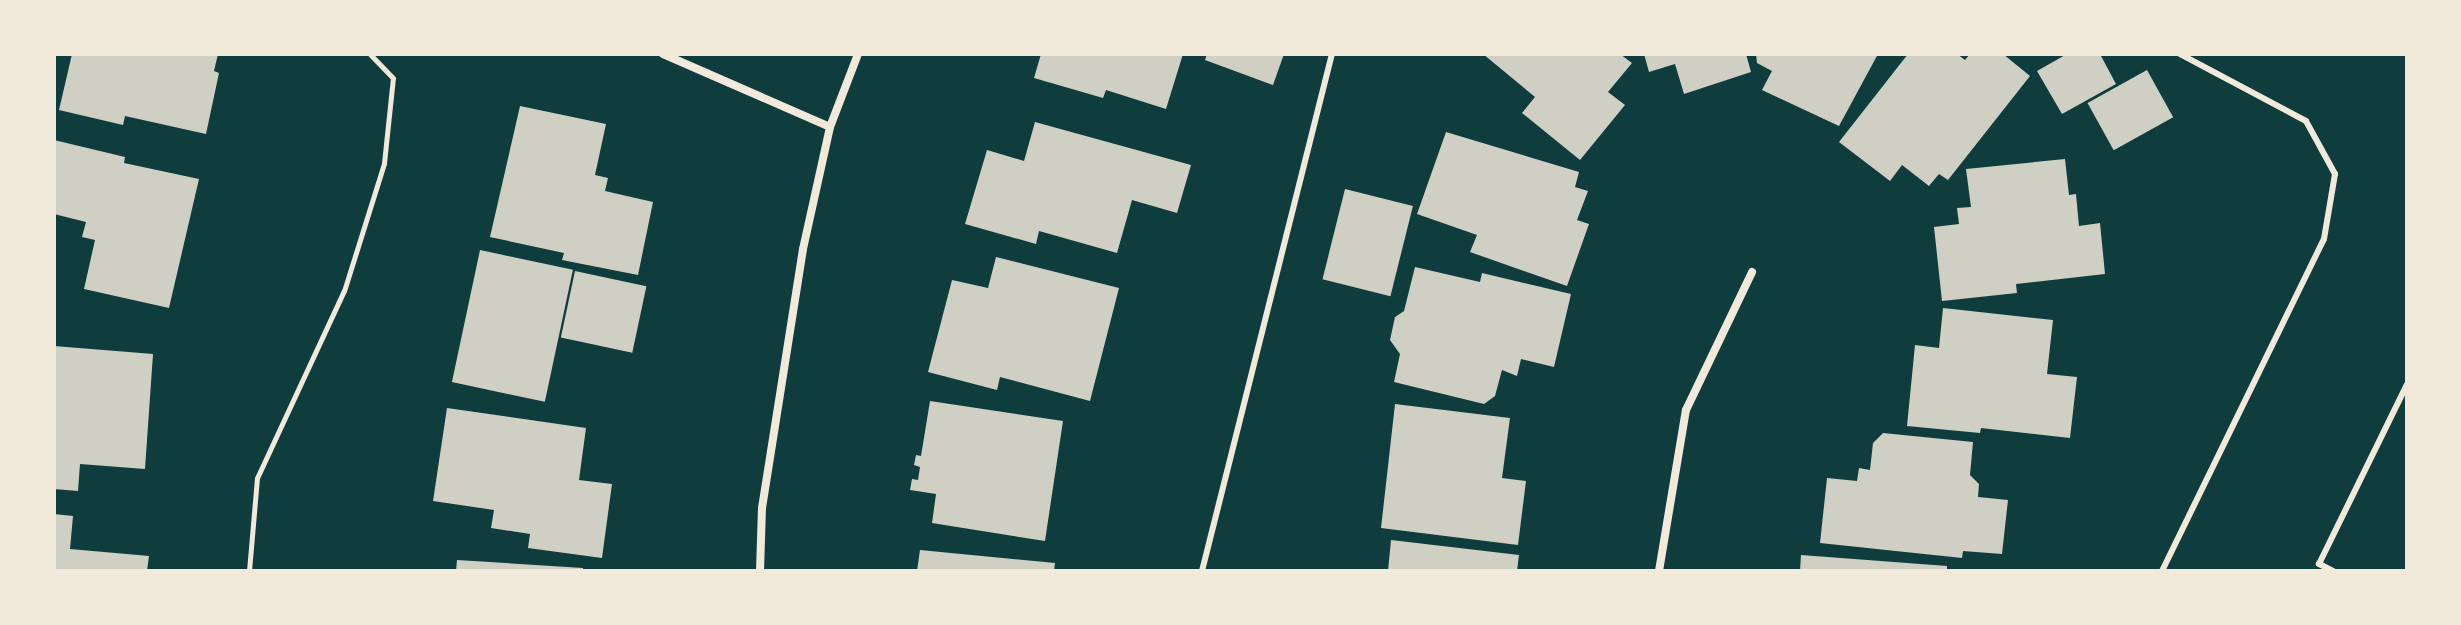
<!DOCTYPE html>
<html>
<head>
<meta charset="utf-8">
<style>
	body { margin:0 }
	#map { position:relative; width:2461px; height:625px; overflow:hidden; background:#0f3d3e; font-family:Signika,sans-serif }
	div>[style] { position:absolute }
	[style*='--x'] { left:calc(var(--x)*1px); top:calc(var(--y)*1px); width:calc(var(--w)*1px); rotate:calc(var(--a)*1deg) }
	.building>* { inset:0; background:#cfcfc3; transform-origin:0 0 }
	.path>* { height:5px; margin:-2.5px; padding:0 2.5px; transform-origin:2.5px; border-radius:2.5px; background:#f1e9da }
	.service>* { height:6px; margin:-3px; padding:0 3px; transform-origin:3px; border-radius:3px; background:#f1e9da }
	.minor>* { height:8px; margin:-4px; padding:0 4px; transform-origin:4px; border-radius:4px; background:#f1e9da }
	span { translate:-50% -50%; white-space:nowrap; text-align:center; line-height:1.15; -webkit-text-stroke:8px #f1e9da; paint-order:stroke }
	.frame { position:absolute; inset:0; border:56px solid #f1e9da; pointer-events:none }
</style>
</head>
<body>
<div id="map">
	<div class="building">
		<i style="clip-path:polygon(72px 54px,218px 54px,214px 71px,219px 73px,206px 134px,125px 116px,123px 125px,59px 110px)"></i>
		<i style="clip-path:polygon(1041px 54px,1183px 54px,1166px 109px,1106px 90px,1103px 98px,1034px 78px)"></i>
		<i style="clip-path:polygon(1207px 54px,1284px 54px,1273px 85px,1205px 60px)"></i>
		<i style="clip-path:polygon(1483px 54px,1620px 54px,1632px 63px,1608px 92px,1625px 105px,1580px 160px,1522px 113px,1535px 97px)"></i>
		<i style="clip-path:polygon(1644px 54px,1746px 54px,1751px 72px,1684px 94px,1675px 64px,1649px 72px)"></i>
		<i style="clip-path:polygon(1756px 54px,1878px 54px,1839px 126px,1762px 90px,1772px 71px,1757px 63px)"></i>
		<i style="clip-path:polygon(1908px 54px,1957px 54px,1965px 60px,1970px 54px,2003px 54px,2030px 76px,1948px 180px,1939px 174px,1929px 186px,1902px 165px,1890px 181px,1839px 142px)"></i>
		<i style="clip-path:polygon(2067px 54px,2100px 54px,2116px 84px,2062px 114px,2037px 71px)"></i>
		<i style="left:2147px;top:70px;width:54px;height:68px;rotate:61deg"></i>
		<i style="clip-path:polygon(520px 106px,606px 124px,595px 175px,608px 178px,605px 191px,653px 202px,638px 275px,562px 260px,564px 253px,490px 237px)"></i>
		<i style="clip-path:polygon(1035px 122px,1191px 165px,1177px 213px,1132px 200px,1117px 253px,1039px 231px,1036px 244px,965px 224px,987px 150px,1024px 161px)"></i>
		<i style="clip-path:polygon(1446px 132px,1579px 172px,1575px 187px,1588px 191px,1577px 220px,1589px 224px,1567px 286px,1470px 252px,1477px 235px,1417px 214px)"></i>
		<i style="clip-path:polygon(54px 140px,125px 157px,124px 163px,199px 179px,169px 308px,84px 289px,95px 240px,82px 237px,86px 222px,54px 214px)"></i>
		<i style="clip-path:polygon(2065px 159px,2069px 195px,2076px 194px,2079px 226px,2100px 223px,2105px 274px,2016px 284px,2017px 293px,1942px 301px,1934px 227px,1959px 224px,1957px 208px,1971px 207px,1966px 169px)"></i>
		<i style="left:1345px;top:189px;width:70px;height:93px;rotate:14deg"></i>
		<i style="left:480px;top:250px;width:95px;height:135px;rotate:12deg"></i>
		<i style="clip-path:polygon(996px 257px,1119px 288px,1090px 401px,1000px 377px,997px 390px,928px 372px,952px 280px,988px 288px)"></i>
		<i style="clip-path:polygon(1415px 267px,1480px 282px,1482px 273px,1571px 294px,1554px 367px,1521px 359px,1517px 376px,1502px 370px,1495px 396px,1484px 404px,1394px 382px,1400px 354px,1390px 340px,1395px 317px,1404px 311px)"></i>
		<i style="left:575px;top:271px;width:73px;height:68px;rotate:12deg"></i>
		<i style="clip-path:polygon(1943px 308px,2053px 320px,2047px 374px,2077px 377px,2070px 438px,1981px 428px,1980px 433px,1907px 426px,1915px 345px,1939px 348px)"></i>
		<i style="clip-path:polygon(54px 346px,153px 354px,145px 469px,80px 464px,78px 491px,54px 489px)"></i>
		<i style="clip-path:polygon(930px 401px,1063px 421px,1045px 541px,932px 523px,936px 494px,910px 490px,912px 479px,918px 480px,920px 467px,914px 465px,916px 455px,921px 456px)"></i>
		<i style="clip-path:polygon(1395px 404px,1510px 418px,1502px 478px,1526px 481px,1518px 545px,1381px 528px)"></i>
		<i style="clip-path:polygon(447px 408px,586px 428px,579px 480px,612px 484px,602px 558px,528px 548px,530px 534px,491px 528px,494px 510px,433px 501px)"></i>
		<i style="clip-path:polygon(1883px 433px,1973px 442px,1970px 475px,1979px 484px,1978px 497px,2008px 500px,2002px 554px,1963px 551px,1962px 558px,1820px 543px,1827px 478px,1857px 481px,1859px 468px,1870px 470px,1873px 443px)"></i>
		<i style="clip-path:polygon(54px 514px,73px 516px,70px 549px,149px 556px,147px 571px,54px 571px)"></i>
		<i style="clip-path:polygon(1391px 540px,1519px 555px,1517px 571px,1388px 571px)"></i>
		<i style="clip-path:polygon(920px 550px,1055px 563px,1054px 571px,917px 571px)"></i>
		<i style="clip-path:polygon(1801px 555px,1947px 566px,1947px 571px,1800px 571px)"></i>
		<i style="clip-path:polygon(457px 560px,583px 568px,583px 571px,456px 571px)"></i>
	</div>
	<div class="path">
		<i style="--x:249;--y:571;--w:93;--a:-85.1"></i>
		<i style="--x:257;--y:478;--w:206;--a:-65.1"></i>
		<i style="--x:344;--y:291;--w:134;--a:-72.6"></i>
		<i style="--x:384;--y:163;--w:85;--a:-84"></i>
		<i style="--x:393;--y:78;--w:33;--a:-134"></i>
	</div>
	<div class="service">
		<i style="--x:1202;--y:571;--w:533;--a:-75.89"></i>
		<i style="--x:2162;--y:571;--w:369;--a:-64"></i>
		<i style="--x:2324;--y:239;--w:66;--a:-80.4"></i>
		<i style="--x:2335;--y:174;--w:60;--a:-118.7"></i>
		<i style="--x:2306;--y:121;--w:143;--a:-152"></i>
		<i style="--x:2333;--y:571;--w:16;--a:-153"></i>
		<i style="--x:2319;--y:564;--w:200;--a:-63.9"></i>
	</div>
	<div class="minor">
		<i style="--x:663;--y:54;--w:182;--a:23.6"></i>
		<i style="--x:760;--y:571;--w:63;--a:-88.2"></i>
		<i style="--x:762;--y:508;--w:262;--a:-81"></i>
		<i style="--x:803;--y:249;--w:125;--a:-77.5"></i>
		<i style="--x:830;--y:127;--w:78;--a:-69"></i>
		<i style="--x:1659;--y:571;--w:163;--a:-80.5"></i>
		<i style="--x:1686;--y:410;--w:153;--a:-64.4"></i>
	</div>
	<div class="frame"></div>
</div>
</body>
</html>
